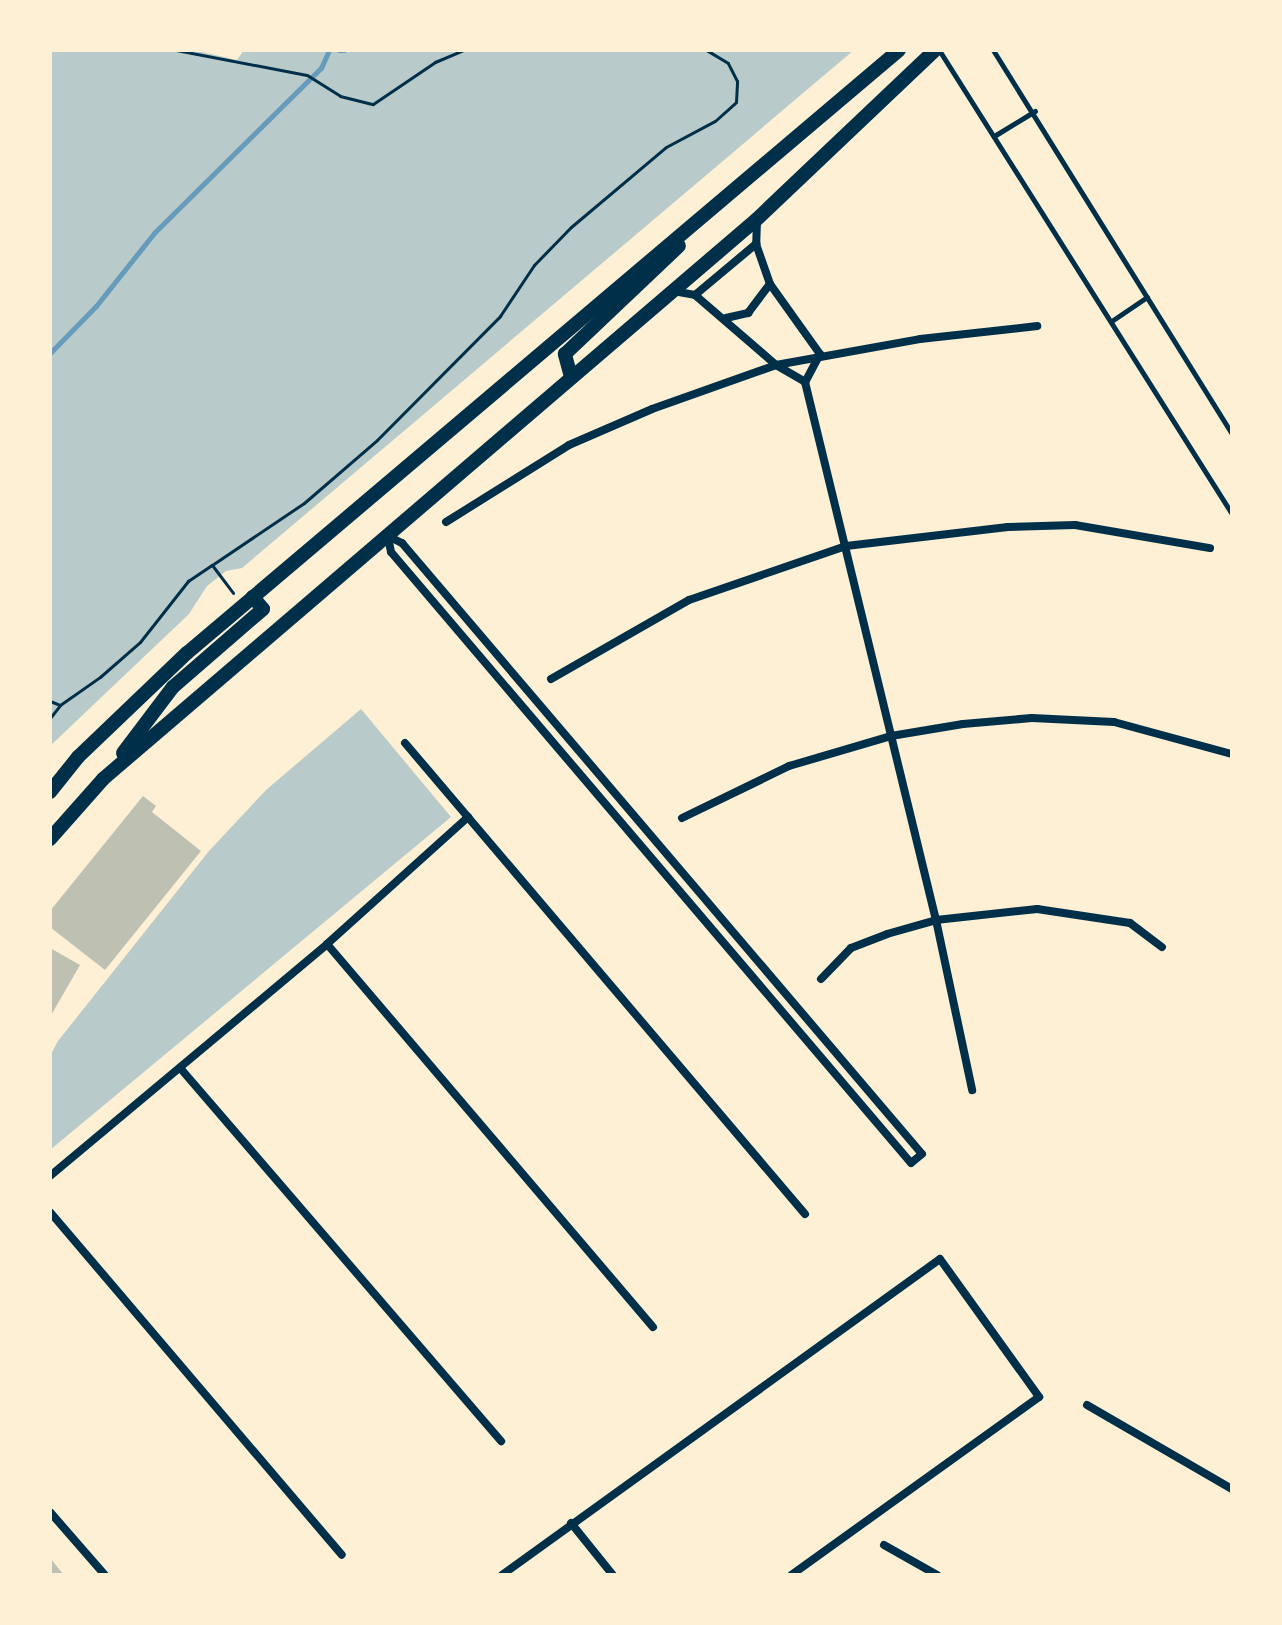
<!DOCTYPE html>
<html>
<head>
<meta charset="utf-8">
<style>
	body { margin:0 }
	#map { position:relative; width:1282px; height:1625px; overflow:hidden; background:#fdf0d5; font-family:"Fira Sans Condensed",sans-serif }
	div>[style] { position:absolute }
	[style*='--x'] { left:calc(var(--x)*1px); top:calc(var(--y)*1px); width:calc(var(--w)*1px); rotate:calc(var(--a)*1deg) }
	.green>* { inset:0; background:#b9caca }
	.stream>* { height:5px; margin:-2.5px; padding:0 2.5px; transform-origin:2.5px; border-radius:2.5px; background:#669bbc }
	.building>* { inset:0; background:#bec0b2 }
	.path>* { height:3px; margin:-1.5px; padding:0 1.5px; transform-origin:1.5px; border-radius:1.5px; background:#003049 }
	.service>* { height:5px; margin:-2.5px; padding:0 2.5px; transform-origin:2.5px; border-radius:2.5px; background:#003049 }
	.minor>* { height:8px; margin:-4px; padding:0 4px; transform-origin:4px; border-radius:4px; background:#003049 }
	.secondary>* { height:14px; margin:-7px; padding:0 7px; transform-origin:7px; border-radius:7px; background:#003049 }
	span { translate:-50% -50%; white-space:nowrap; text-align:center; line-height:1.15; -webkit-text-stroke:6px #fdf0d5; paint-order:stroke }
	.frame { position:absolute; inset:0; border:52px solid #fdf0d5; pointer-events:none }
</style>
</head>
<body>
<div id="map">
	<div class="green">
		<i style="clip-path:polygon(50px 50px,193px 50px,237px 60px,244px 50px,854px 50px,242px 568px,226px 571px,207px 586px,189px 614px,50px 746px)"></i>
		<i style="clip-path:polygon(361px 709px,451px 817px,50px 1150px,50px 1056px,58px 1041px,209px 851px,266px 790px)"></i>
	</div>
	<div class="stream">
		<i style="--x:339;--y:50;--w:5;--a:0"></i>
		<i style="--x:50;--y:353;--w:66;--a:-45.6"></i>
		<i style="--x:96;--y:306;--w:93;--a:-51.5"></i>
		<i style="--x:154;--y:233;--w:235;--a:-44.7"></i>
		<i style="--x:321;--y:68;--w:20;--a:-66"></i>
	</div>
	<div class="building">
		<i style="clip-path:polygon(143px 796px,156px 806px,152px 812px,201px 851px,105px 970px,50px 927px,50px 911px)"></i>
		<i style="clip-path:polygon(50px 948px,80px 965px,50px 1017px)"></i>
		<i style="clip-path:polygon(50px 1558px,64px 1575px,50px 1575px)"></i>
	</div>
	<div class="path">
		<i style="--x:176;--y:50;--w:133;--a:10.8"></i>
		<i style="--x:307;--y:75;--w:39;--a:32"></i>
		<i style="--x:340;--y:96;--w:34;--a:14"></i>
		<i style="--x:373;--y:104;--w:75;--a:-34.1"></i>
		<i style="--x:435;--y:62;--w:30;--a:-23"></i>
		<i style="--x:212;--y:565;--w:111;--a:-34"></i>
		<i style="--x:304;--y:503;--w:96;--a:-40.8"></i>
		<i style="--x:377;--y:440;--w:175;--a:-45.2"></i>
		<i style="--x:500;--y:316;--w:61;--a:-56.3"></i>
		<i style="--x:534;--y:265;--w:53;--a:-45.8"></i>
		<i style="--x:571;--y:227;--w:124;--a:-40.1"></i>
		<i style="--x:666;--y:147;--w:55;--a:-28"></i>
		<i style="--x:715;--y:121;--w:28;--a:-42"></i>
		<i style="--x:736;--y:102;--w:21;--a:-87"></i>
		<i style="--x:737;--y:81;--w:20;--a:-117"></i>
		<i style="--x:728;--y:63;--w:26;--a:-149"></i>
		<i style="--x:50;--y:701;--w:11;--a:22"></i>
		<i style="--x:60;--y:705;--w:49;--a:-35"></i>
		<i style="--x:100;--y:677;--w:53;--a:-41.2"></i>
		<i style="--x:140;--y:642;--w:78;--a:-51.8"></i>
		<i style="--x:188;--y:581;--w:29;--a:-34"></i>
		<i style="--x:212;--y:565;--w:35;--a:53"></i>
		<i style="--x:50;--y:718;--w:16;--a:-52"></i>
	</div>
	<div class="service">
		<i style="--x:939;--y:50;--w:549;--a:57.73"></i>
		<i style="--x:993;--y:50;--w:452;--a:58.1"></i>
		<i style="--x:994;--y:136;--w:48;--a:-31.4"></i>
		<i style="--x:1113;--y:320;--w:41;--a:-34.1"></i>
	</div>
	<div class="minor">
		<i style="--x:757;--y:221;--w:23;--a:92"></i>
		<i style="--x:756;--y:244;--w:42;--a:70.7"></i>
		<i style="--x:770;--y:284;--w:86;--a:54.5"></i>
		<i style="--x:820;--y:354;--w:32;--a:118"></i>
		<i style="--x:805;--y:382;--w:554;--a:76.32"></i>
		<i style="--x:936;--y:920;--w:174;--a:78"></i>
		<i style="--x:673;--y:291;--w:22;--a:10"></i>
		<i style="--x:695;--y:295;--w:107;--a:40.8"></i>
		<i style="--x:776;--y:365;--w:34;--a:30"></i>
		<i style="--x:695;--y:295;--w:80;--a:-39.9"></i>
		<i style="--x:726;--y:318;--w:23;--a:-13"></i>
		<i style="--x:748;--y:313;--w:36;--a:-53"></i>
		<i style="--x:446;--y:522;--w:145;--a:-32"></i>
		<i style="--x:569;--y:445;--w:90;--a:-23.4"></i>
		<i style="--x:652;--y:409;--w:132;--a:-19.5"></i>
		<i style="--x:776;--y:365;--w:146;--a:-10.2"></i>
		<i style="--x:920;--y:339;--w:118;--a:-6.3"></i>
		<i style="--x:388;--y:536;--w:16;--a:27"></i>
		<i style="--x:402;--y:543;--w:802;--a:49.6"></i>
		<i style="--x:922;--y:1154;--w:14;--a:141"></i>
		<i style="--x:911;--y:1163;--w:802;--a:-130.4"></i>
		<i style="--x:391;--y:552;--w:16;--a:-101"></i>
		<i style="--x:551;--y:679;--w:159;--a:-29.8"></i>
		<i style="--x:689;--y:600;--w:166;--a:-19"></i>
		<i style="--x:846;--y:546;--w:163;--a:-6.7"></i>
		<i style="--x:1008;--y:527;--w:67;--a:-1.7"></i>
		<i style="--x:1075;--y:525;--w:137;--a:9.7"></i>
		<i style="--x:405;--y:743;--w:618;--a:49.66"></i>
		<i style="--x:682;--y:818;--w:119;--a:-25.9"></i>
		<i style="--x:789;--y:766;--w:106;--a:-16.4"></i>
		<i style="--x:891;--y:736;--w:73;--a:-9.5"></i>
		<i style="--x:963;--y:724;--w:69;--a:-5"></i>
		<i style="--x:1032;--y:718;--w:82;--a:2.8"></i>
		<i style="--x:1114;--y:722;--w:122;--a:15.2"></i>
		<i style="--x:327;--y:944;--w:503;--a:49.6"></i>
		<i style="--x:821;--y:979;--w:43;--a:-45.9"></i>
		<i style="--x:851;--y:948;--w:39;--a:-21"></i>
		<i style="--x:887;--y:934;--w:51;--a:-15.9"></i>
		<i style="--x:936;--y:920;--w:102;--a:-6.2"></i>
		<i style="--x:1037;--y:909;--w:94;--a:8.6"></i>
		<i style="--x:1130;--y:923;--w:40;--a:37"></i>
		<i style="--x:181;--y:1069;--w:491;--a:49.3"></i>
		<i style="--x:50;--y:1176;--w:361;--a:-39.9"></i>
		<i style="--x:327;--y:944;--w:190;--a:-42"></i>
		<i style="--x:50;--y:1212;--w:450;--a:49.6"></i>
		<i style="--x:1087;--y:1405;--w:168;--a:30.1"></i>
		<i style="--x:50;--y:1512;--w:84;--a:48.9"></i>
		<i style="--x:571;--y:1523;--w:67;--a:51.1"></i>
		<i style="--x:884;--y:1545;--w:61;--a:29.5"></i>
		<i style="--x:502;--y:1575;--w:540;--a:-35.81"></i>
		<i style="--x:940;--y:1259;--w:170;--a:54.3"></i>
		<i style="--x:1039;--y:1397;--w:305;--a:144.3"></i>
	</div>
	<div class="secondary">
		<i style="--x:571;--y:377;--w:24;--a:-105"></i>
		<i style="--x:565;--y:354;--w:157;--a:-43.5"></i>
		<i style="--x:123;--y:753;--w:83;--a:-52.9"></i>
		<i style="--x:173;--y:687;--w:119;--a:-40.9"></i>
		<i style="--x:263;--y:609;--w:16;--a:-130"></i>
		<i style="--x:50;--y:792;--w:45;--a:-51.3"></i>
		<i style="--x:78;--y:757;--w:151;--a:-43.7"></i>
		<i style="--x:187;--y:653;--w:933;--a:-40.26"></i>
		<i style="--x:50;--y:839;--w:80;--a:-48.5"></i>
		<i style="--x:103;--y:779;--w:861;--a:-40.57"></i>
		<i style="--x:757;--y:219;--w:245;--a:-43.5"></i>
	</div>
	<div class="frame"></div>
</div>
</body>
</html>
